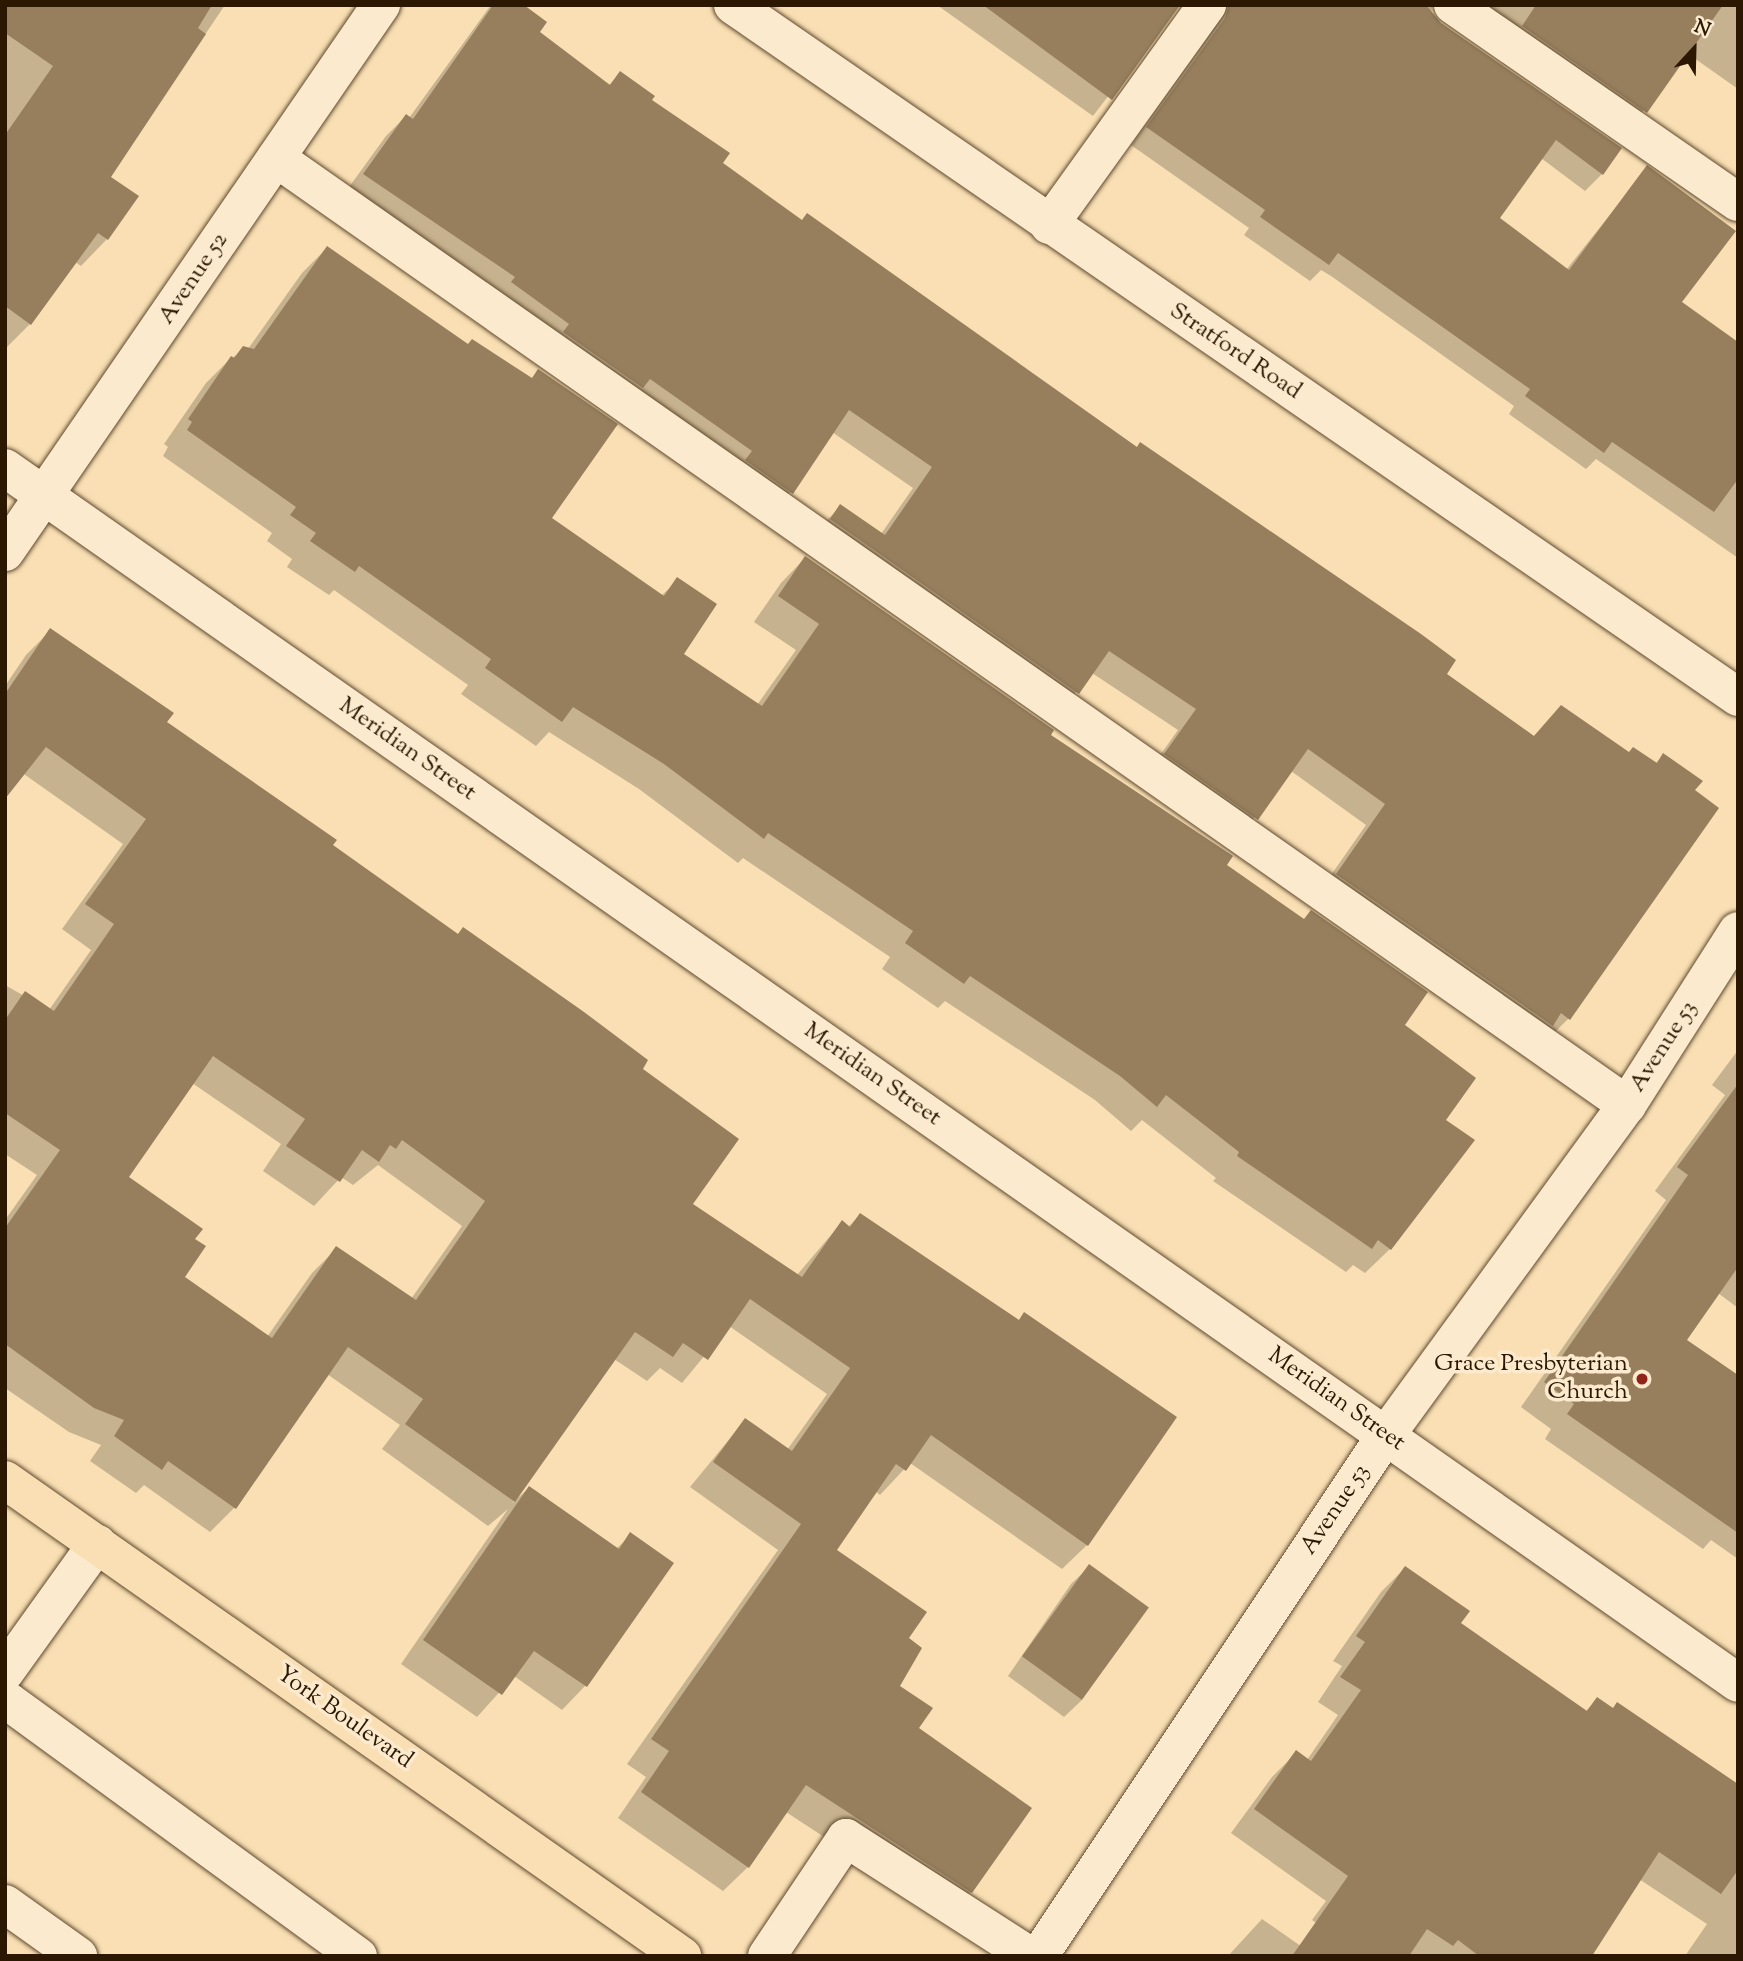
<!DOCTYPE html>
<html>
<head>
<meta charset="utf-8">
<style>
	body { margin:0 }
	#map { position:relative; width:1743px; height:1961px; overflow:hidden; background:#f9dfb3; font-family:"Sorts Mill Goudy",serif }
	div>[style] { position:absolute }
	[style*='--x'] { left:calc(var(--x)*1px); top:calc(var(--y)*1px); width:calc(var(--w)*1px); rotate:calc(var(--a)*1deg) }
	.shadow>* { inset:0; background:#0003 }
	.building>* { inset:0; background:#977f5e; transform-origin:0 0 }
	.roads { filter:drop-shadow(0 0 2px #5f492e) drop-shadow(0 0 2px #5f492e) }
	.minor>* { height:38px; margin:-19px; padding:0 19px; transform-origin:19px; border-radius:19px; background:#fbeace }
	.major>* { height:38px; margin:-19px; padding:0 19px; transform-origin:19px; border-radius:19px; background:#f9dfb3 }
	.dots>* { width:19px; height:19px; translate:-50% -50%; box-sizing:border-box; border:4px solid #fbeace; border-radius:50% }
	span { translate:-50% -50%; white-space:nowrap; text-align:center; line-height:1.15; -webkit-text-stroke:7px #fbeace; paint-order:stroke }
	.street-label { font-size:24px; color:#2c1702 }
	.poi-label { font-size:24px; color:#2c1702 }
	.right { translate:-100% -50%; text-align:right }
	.frame { position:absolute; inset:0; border:7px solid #2c1702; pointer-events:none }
	.north { position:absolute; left:1659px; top:14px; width:70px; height:70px; -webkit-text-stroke:5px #fbeace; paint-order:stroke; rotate:22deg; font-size:19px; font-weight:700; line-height:28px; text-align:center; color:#2c1702 }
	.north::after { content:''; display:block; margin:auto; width:24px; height:32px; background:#2c1702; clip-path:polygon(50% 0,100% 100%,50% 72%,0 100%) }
</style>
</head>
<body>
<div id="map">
	<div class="shadow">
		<i style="clip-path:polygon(5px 5px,225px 5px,109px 177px,137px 196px,107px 239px,81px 266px,75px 262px,30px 324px,5px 349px)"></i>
		<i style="clip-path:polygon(491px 5px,521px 5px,538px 33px,608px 86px,620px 74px,720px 163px,1533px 737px,1561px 707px,1628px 754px,1655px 764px,1663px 755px,1693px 791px,1569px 1018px,1549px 1038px,1317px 895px,1366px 825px,1291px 771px,1237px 839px,1146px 775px,1178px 730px,1092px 673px,1058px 713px,821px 526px,841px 506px,881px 534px,913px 488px,832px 432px,791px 492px,771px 512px,344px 194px,386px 136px,406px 116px,409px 118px)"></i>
		<i style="clip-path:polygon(937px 5px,1178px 5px,1093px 116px)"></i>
		<i style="clip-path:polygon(1204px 5px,1432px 5px,1431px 14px,1602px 174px,1585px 191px,1541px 158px,1497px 218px,1566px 270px,1647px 168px,1679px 303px,1738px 344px,1738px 558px,1596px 459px,1586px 469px,1509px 414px,1514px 406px,1331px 276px,1321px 270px,1310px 281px,1244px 235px,1249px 228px,1131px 145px,1208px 37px,1213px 25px)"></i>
		<i style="clip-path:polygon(1451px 5px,1738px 5px,1738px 89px,1687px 53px,1629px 129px)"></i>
		<i style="clip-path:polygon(327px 248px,468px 346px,531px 379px,538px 371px,549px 519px,661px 596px,678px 580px,682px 655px,757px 705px,796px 650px,754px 622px,781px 583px,805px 558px,1224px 866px,1403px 1026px,1444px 1120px,1390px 1249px,1365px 1273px,1353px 1265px,1346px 1272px,1213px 1181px,1216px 1178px,1142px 1120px,1131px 1131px,1095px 1100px,945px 1001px,938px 1008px,882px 969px,890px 957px,743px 858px,738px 863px,639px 789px,549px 732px,536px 746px,461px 694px,468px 685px,334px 590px,329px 595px,287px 567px,292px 559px,267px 541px,272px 533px,163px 456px,168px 447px,164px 444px,206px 383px,231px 358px,248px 349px,302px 273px)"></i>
		<i style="clip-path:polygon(evenodd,51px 630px,164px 723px,640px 1069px,691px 1205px,797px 1275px,842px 1222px,848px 1227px,860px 1215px,1018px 1321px,1024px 1315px,1087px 1545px,1062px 1569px,910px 1463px,880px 1495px,875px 1491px,835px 1551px,906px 1639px,898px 1686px,917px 1728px,971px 1892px,946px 1917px,786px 1812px,748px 1867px,723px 1891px,618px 1818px,646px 1777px,627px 1764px,778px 1550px,690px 1487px,745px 1420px,787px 1450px,827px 1394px,729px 1326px,682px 1383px,660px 1368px,647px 1381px,614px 1359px,512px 1503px,529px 1488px,616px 1549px,631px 1535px,671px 1563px,585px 1686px,562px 1710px,514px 1676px,477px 1717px,401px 1664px,508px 1509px,488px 1526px,382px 1449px,400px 1425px,327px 1374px,235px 1507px,210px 1532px,144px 1485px,136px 1493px,90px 1461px,101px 1445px,69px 1432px,5px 1388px,5px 1220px,37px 1175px,5px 1154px,5px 985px,49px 1010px,91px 950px,62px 929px,123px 844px,21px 772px,5px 787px,5px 686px,26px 655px,51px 630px,192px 1083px,281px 1144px,263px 1171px,314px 1206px,341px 1177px,353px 1185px,378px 1165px,462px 1226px,411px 1299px,337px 1248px,312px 1273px,267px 1337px,182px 1277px,193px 1239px,127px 1178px,192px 1083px)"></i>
		<i style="clip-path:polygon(1738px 1050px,1738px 1308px,1718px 1293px,1685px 1340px,1738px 1377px,1738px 1559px,1711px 1540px,1703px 1549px,1545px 1439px,1551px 1429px,1521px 1407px,1666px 1200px,1655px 1191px,1725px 1095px,1712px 1085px)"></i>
		<i style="clip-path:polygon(1089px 1567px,1147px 1607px,1082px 1700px,1064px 1717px,1008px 1676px,1071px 1584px)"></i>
		<i style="clip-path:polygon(1405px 1568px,1459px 1624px,1585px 1712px,1597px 1699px,1738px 1811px,1738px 1956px,1685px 1956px,1707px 1924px,1639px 1879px,1590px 1956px,1388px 1956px,1352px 1949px,1312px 1920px,1326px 1901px,1231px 1833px,1272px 1777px,1296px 1753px,1307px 1760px,1338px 1715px,1318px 1702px,1342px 1666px,1333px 1661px,1381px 1592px)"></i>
		<i style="clip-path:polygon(1262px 1919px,1315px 1956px,1228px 1956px)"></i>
	</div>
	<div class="building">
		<i style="clip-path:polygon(5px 5px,212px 5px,198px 28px,206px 34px,111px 177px,139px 196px,108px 240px,98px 233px,31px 325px,5px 306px,5px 135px,53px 66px,5px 33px)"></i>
		<i style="clip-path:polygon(493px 5px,524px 5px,547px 22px,540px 32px,610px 85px,620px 71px,655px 96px,652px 100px,730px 153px,723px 163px,802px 220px,807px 213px,1137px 447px,1140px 442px,1421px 634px,1456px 660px,1447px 674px,1534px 736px,1561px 705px,1629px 752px,1633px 747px,1657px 763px,1663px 753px,1703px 781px,1695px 790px,1719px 808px,1570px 1020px,1561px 1013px,1553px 1026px,1336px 874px,1385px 804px,1308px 749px,1258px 820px,1164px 754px,1196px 709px,1109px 651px,1079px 694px,830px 519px,840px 504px,885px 535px,932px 467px,849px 410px,793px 494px,745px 460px,752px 451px,650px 379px,643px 388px,563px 332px,569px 324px,511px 282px,515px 277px,363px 174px,406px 114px,413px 119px)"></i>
		<i style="clip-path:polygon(983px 5px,1180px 5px,1112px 100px)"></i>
		<i style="clip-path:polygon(1229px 5px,1426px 5px,1441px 23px,1622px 148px,1603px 175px,1556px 140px,1500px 218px,1569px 270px,1647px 165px,1736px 231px,1682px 302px,1738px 342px,1738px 479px,1714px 512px,1612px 442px,1604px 453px,1525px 396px,1530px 389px,1348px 260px,1338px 253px,1329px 265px,1260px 217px,1265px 210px,1146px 127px,1225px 18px)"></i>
		<i style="clip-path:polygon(1536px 5px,1723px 5px,1647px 113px,1522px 26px)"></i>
		<i style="clip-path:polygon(327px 246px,468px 344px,472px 339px,532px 378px,538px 369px,618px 424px,552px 518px,664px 596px,677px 577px,717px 604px,684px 654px,762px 706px,819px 624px,778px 596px,805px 556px,1054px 730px,1051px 735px,1233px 856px,1227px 865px,1304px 919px,1311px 910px,1428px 992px,1405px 1025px,1476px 1078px,1446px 1120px,1475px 1140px,1391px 1250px,1378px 1240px,1372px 1249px,1237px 1156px,1239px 1152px,1166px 1095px,1157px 1107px,1120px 1076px,970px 976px,964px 984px,905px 943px,913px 931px,768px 833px,764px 839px,664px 764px,573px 707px,562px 722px,485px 668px,491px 659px,359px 566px,355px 572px,310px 541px,316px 533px,290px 515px,296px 507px,187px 430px,192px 422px,188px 419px,231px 356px,234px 358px,243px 346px,254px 349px)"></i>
		<i style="clip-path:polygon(evenodd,50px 628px,174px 713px,167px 722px,337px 840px,333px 845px,458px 934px,463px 927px,584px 1012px,648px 1060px,643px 1069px,739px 1139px,693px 1204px,802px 1277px,842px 1220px,850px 1227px,860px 1213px,1019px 1320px,1024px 1312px,1177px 1417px,1088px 1546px,931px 1435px,906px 1471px,896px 1464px,837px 1550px,927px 1612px,909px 1638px,922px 1648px,900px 1686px,933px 1708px,919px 1728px,1032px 1808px,972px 1893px,806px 1785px,749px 1868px,641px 1792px,669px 1751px,651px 1739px,801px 1524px,713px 1462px,745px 1418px,792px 1451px,850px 1368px,750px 1299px,708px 1360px,683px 1343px,673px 1357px,635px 1332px,515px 1502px,405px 1424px,423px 1399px,348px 1347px,236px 1509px,168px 1461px,162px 1470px,114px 1436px,124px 1420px,94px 1408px,5px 1344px,5px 1228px,60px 1150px,5px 1113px,5px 1020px,25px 991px,54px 1011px,114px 924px,85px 904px,146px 819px,46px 747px,5px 799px,5px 694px,50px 628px,213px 1056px,305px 1119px,286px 1146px,340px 1182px,362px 1150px,379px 1162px,390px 1145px,396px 1149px,402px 1140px,485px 1201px,416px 1300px,336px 1246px,272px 1338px,185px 1277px,206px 1246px,195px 1239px,203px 1229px,129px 1177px,213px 1056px)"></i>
		<i style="clip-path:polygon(1738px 1084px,1738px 1267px,1687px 1340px,1738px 1375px,1738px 1533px,1567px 1414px,1574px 1404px,1544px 1382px,1688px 1175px,1677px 1167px)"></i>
		<i style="clip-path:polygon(529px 1486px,619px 1549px,630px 1532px,674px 1563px,587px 1687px,534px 1651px,502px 1695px,423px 1640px)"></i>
		<i style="left:1089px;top:1564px;width:74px;height:114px;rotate:36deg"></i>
		<i style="clip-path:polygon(1405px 1566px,1470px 1611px,1461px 1623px,1587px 1711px,1597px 1697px,1613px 1708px,1617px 1702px,1738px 1784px,1738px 1870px,1721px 1894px,1659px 1852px,1592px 1956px,1479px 1956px,1458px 1940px,1453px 1946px,1427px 1929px,1409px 1956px,1292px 1956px,1348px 1876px,1254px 1809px,1296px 1750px,1311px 1761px,1361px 1690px,1340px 1677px,1365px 1642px,1356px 1636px)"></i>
	</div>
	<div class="roads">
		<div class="minor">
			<i style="--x:733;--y:5;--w:1220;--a:34.55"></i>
			<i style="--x:1453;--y:5;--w:346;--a:34.7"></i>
			<i style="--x:276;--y:158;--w:1650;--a:35.03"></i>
			<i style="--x:1049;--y:225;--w:271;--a:-54.3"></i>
			<i style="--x:5;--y:468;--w:2116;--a:35.03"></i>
			<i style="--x:5;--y:552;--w:664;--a:-55.5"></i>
			<i style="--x:5;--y:1672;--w:158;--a:-54.3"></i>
			<i style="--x:5;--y:1699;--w:437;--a:36.1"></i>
			<i style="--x:5;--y:1904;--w:90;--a:35.5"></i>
			<i style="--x:767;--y:1956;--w:142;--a:-56.2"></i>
			<i style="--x:846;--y:1838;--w:219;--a:32.7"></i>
			<i style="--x:1039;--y:1956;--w:626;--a:-56.34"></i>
			<i style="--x:1386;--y:1435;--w:409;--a:-53.9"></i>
			<i style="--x:1627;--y:1105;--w:206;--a:-57.5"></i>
		</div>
		<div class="major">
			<i style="--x:5;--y:1480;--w:828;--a:35.11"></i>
		</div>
	</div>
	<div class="dots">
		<i style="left:1642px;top:1379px;background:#8f2418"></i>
	</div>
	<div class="street-label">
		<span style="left:194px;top:279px;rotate:-56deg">Avenue 52</span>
		<span style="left:1235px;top:352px;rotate:34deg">Stratford Road</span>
		<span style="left:407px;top:750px;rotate:35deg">Meridian Street</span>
		<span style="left:1664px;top:1047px;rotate:-57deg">Avenue 53</span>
		<span style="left:872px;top:1075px;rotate:35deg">Meridian Street</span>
		<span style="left:1336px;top:1400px;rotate:35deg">Meridian Street</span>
		<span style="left:1336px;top:1510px;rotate:-56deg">Avenue 53</span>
		<span style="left:344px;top:1718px;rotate:35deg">York Boulevard</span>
	</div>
	<div class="poi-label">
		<span class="right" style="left:1628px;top:1379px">Grace Presbyterian<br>Church</span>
	</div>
	<div class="frame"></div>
	<div class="north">N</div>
</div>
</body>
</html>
